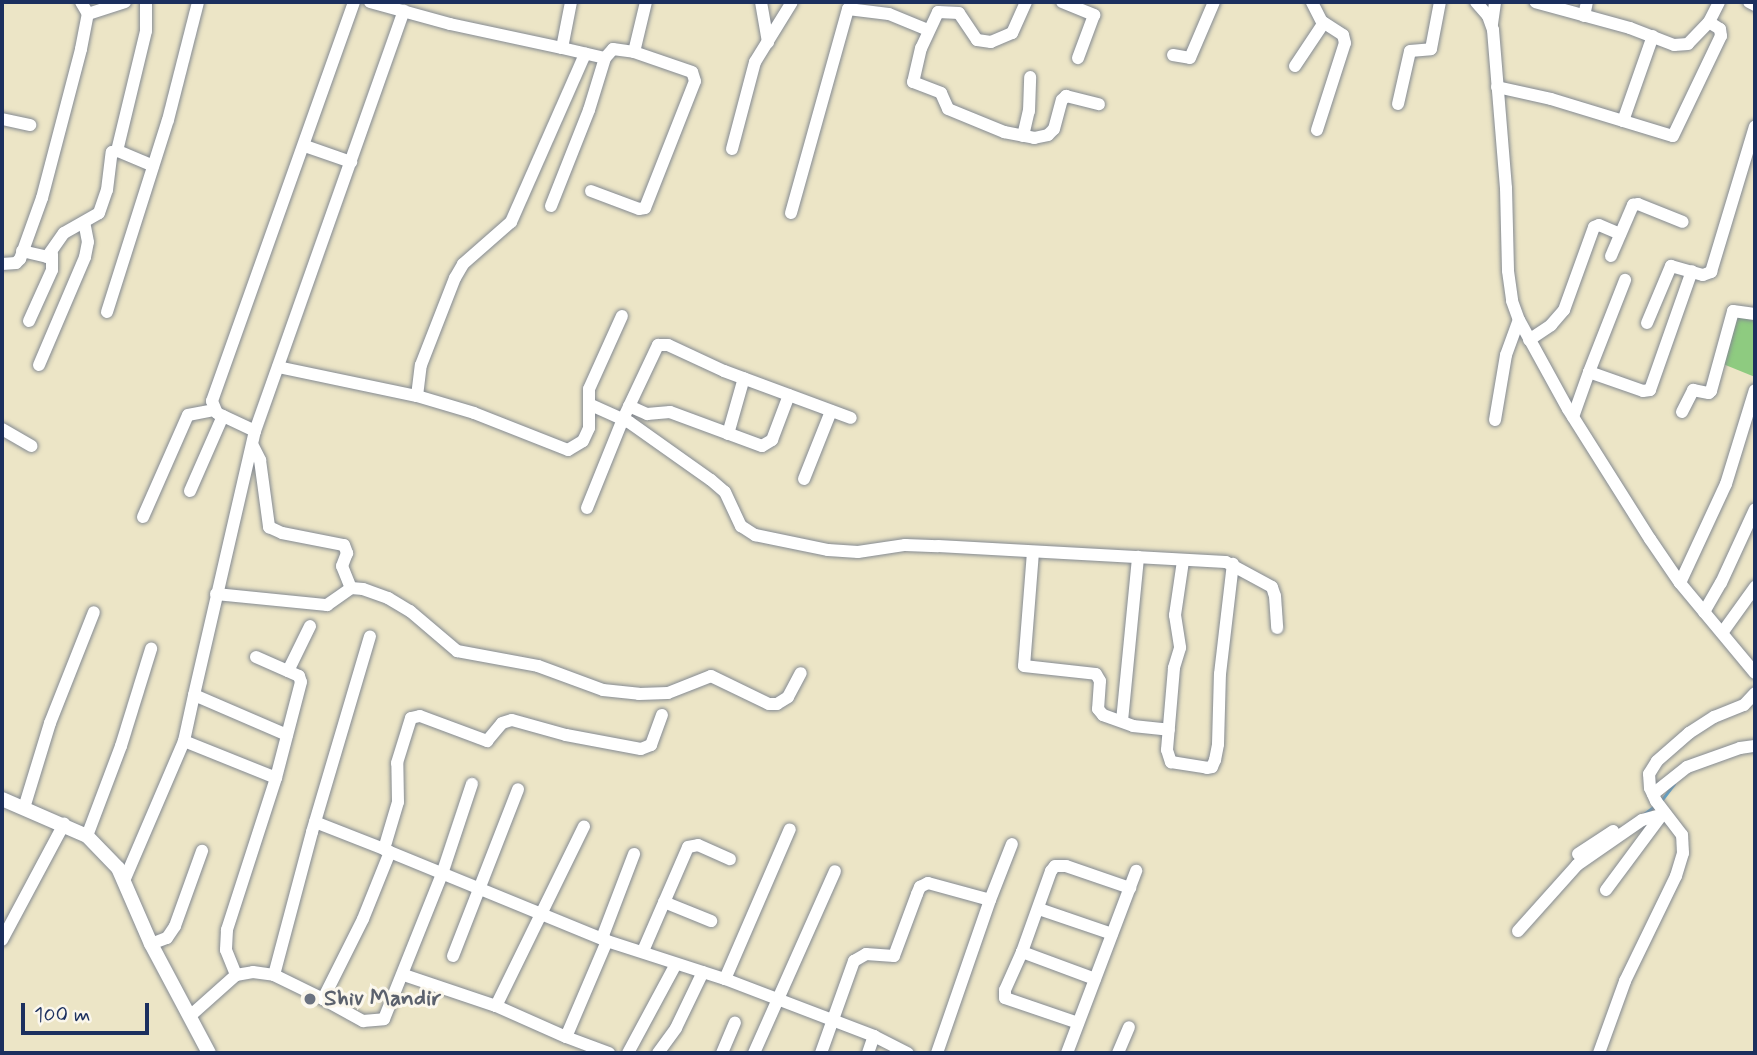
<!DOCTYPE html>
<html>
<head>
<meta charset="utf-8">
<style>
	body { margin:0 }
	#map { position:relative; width:1757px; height:1055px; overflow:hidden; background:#ece5c6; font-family:Mynerve,sans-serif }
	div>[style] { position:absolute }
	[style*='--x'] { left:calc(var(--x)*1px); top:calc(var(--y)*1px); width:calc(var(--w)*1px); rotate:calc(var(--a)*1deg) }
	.green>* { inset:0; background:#8ecb80 }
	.stream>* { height:2.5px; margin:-1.25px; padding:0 1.25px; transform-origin:1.25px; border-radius:1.25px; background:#58a6d2 }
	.roads { filter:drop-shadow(0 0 2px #848a92) drop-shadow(0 0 2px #848a92) }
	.minor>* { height:12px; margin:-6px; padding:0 6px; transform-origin:6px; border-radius:6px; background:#fff }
	.major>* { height:14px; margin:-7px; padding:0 7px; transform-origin:7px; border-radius:7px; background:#fff }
	.dots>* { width:19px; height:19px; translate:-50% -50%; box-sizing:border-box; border:4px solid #fbf7ec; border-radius:50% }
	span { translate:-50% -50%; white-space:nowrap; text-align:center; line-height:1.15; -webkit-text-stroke:6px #fbf7ec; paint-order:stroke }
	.worship-label { font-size:23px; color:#5b616d; font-weight:700 }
	.left { translate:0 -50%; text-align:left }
	.frame { position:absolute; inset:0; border:4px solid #1b2f5e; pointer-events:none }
	.scale { position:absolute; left:21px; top:1003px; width:128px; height:32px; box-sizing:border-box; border:4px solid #1b2f5e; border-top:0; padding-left:9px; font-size:21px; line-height:24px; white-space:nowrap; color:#1b2f5e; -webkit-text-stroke:5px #fbf7ec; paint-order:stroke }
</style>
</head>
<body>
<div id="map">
	<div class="green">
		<i style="clip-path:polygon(1739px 314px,1755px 316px,1755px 377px,1723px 364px)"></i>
	</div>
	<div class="stream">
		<i style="--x:1661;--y:801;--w:21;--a:-53"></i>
		<i style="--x:1644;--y:814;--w:15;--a:-37"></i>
	</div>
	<div class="roads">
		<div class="minor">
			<i style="--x:370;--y:2;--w:83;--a:15.4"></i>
			<i style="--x:450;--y:24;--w:115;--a:12.1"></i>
			<i style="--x:562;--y:48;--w:47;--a:-78.9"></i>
			<i style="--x:761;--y:2;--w:41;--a:80.1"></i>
			<i style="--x:1026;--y:2;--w:34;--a:114"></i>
			<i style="--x:1012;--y:33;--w:23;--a:157"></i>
			<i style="--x:991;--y:42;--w:14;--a:-172"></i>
			<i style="--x:977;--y:40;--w:32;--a:-124"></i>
			<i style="--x:959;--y:13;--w:21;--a:-177"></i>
			<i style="--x:938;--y:12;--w:40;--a:115"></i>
			<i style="--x:921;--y:48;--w:35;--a:103"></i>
			<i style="--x:913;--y:82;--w:30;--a:21"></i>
			<i style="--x:941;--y:93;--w:17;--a:66"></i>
			<i style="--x:948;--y:109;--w:61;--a:22.3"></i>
			<i style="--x:1004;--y:132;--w:31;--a:11"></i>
			<i style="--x:1034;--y:138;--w:14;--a:-12"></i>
			<i style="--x:1048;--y:135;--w:8;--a:-45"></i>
			<i style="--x:1054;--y:129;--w:30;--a:-75"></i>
			<i style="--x:1062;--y:100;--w:6;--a:-45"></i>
			<i style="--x:1066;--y:96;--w:34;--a:14"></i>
			<i style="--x:1062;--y:2;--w:35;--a:22"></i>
			<i style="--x:1094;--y:15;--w:46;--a:110.4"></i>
			<i style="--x:1476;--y:2;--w:18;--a:49"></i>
			<i style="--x:1488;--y:16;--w:15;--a:70"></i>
			<i style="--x:1493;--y:30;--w:159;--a:85.3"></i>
			<i style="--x:1506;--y:188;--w:83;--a:88.6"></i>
			<i style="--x:1508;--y:271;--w:30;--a:82"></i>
			<i style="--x:1512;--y:301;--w:20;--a:70"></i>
			<i style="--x:1519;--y:320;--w:102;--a:61.2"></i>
			<i style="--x:1568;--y:409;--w:154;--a:57.8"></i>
			<i style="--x:1650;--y:539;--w:53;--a:55.7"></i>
			<i style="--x:1680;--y:583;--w:117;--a:50.2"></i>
			<i style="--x:1749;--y:2;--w:7;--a:27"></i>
			<i style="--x:88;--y:14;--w:39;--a:-18"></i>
			<i style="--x:1584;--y:16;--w:14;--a:-78"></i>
			<i style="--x:1709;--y:22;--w:22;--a:-63"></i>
			<i style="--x:1492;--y:24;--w:22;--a:-82"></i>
			<i style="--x:562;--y:48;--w:44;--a:13.1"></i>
			<i style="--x:605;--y:58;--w:12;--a:-48"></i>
			<i style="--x:613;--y:49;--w:21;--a:8"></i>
			<i style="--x:634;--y:52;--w:51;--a:-76.5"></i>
			<i style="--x:1173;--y:55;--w:17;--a:10"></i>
			<i style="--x:1190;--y:58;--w:61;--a:-66.8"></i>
			<i style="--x:1295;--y:66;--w:50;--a:-56.3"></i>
			<i style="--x:1323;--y:24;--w:25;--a:-117"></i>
			<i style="--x:1497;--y:87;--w:55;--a:12.5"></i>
			<i style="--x:1551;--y:99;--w:127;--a:16.9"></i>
			<i style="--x:1673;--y:136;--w:111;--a:-64.4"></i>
			<i style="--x:1721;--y:36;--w:7;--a:-98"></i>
			<i style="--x:1720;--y:29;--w:13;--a:-148"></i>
			<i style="--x:1709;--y:22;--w:30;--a:134"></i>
			<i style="--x:1688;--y:44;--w:14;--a:176"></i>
			<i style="--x:1674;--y:45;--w:47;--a:-158.9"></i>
			<i style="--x:1630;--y:28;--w:98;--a:-164.7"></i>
			<i style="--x:1398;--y:104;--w:54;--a:-77.2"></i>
			<i style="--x:1410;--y:51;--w:21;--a:-5"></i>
			<i style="--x:1431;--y:49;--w:48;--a:-79.2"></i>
			<i style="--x:2;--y:119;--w:29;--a:12"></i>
			<i style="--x:1623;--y:121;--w:90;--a:-70.6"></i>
			<i style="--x:1317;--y:130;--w:91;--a:-72.2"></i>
			<i style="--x:1345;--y:43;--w:8;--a:-104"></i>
			<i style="--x:1343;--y:35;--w:24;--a:-147"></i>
			<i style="--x:1023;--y:136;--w:26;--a:-77"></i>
			<i style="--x:1029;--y:111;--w:34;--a:-88"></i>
			<i style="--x:305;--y:146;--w:49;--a:19.2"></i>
			<i style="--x:732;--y:149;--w:90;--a:-75.2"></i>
			<i style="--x:755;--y:62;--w:70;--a:-58.3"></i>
			<i style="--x:117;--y:151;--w:123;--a:-76.4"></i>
			<i style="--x:146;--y:31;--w:29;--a:-90"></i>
			<i style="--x:591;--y:191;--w:51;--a:20.6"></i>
			<i style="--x:639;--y:209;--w:6;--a:-9"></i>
			<i style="--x:645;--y:208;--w:136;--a:-68.5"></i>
			<i style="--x:695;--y:81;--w:9;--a:-108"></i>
			<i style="--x:692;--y:72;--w:61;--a:-161"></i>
			<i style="--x:551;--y:206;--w:103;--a:-68.4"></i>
			<i style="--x:589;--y:110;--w:54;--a:-72.9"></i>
			<i style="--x:791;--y:213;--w:212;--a:-74.4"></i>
			<i style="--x:848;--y:9;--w:41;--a:7"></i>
			<i style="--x:889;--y:14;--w:42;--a:22.3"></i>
			<i style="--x:22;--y:251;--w:26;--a:13"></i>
			<i style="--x:47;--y:257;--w:29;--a:-55"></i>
			<i style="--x:64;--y:233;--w:40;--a:-29.7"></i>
			<i style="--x:99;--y:213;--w:24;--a:-71"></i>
			<i style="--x:107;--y:190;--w:38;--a:-83"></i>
			<i style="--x:112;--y:152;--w:6;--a:-9"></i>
			<i style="--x:118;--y:151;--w:38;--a:23"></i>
			<i style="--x:1611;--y:256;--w:56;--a:-66.7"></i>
			<i style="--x:1633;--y:205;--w:5;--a:-11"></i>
			<i style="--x:1638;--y:204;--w:48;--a:21.8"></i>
			<i style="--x:2;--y:264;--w:14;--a:-4"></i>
			<i style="--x:16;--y:263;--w:6;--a:-45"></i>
			<i style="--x:20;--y:259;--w:65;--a:-70.2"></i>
			<i style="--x:42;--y:198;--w:154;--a:-75.3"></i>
			<i style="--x:81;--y:49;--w:36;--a:-79"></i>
			<i style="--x:88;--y:14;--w:14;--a:-120"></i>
			<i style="--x:107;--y:312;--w:201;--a:-72.4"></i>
			<i style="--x:168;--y:120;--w:122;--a:-75.7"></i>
			<i style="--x:29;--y:321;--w:56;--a:-65.7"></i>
			<i style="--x:52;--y:270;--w:16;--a:-90"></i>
			<i style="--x:1647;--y:323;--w:62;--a:-67.2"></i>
			<i style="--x:1671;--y:266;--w:33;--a:16"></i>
			<i style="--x:1703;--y:275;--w:9;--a:-21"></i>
			<i style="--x:1711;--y:272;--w:152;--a:-73.2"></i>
			<i style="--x:1529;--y:340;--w:27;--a:-34"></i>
			<i style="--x:1551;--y:325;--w:20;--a:-49"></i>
			<i style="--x:1564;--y:310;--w:88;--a:-70.1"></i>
			<i style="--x:1594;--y:227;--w:5;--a:-22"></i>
			<i style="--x:1599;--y:225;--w:23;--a:23"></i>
			<i style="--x:39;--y:365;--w:117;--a:-66.9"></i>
			<i style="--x:85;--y:257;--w:15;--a:-79"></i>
			<i style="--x:88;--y:242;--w:20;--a:-101"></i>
			<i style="--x:278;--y:367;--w:142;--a:11.8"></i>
			<i style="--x:417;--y:396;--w:59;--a:16.6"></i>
			<i style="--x:474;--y:413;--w:101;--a:21.5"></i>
			<i style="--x:568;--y:450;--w:17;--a:-31"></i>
			<i style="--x:583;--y:441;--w:14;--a:-65"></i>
			<i style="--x:589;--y:428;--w:39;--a:-90"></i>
			<i style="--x:589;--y:389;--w:80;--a:-65.7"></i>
			<i style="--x:1589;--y:372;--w:99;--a:-68.6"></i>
			<i style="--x:417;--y:396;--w:31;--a:-83"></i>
			<i style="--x:421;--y:365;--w:93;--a:-68.7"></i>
			<i style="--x:455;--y:278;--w:16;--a:-60"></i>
			<i style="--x:463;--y:264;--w:64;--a:-41.2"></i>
			<i style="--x:511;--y:222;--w:184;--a:-66.2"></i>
			<i style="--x:591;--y:405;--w:42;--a:24.1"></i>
			<i style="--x:629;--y:422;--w:100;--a:35.3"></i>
			<i style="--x:711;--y:480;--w:18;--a:41"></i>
			<i style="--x:725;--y:492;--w:38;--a:65"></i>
			<i style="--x:741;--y:526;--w:17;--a:33"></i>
			<i style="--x:755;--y:535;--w:75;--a:11.6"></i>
			<i style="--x:828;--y:550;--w:30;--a:4"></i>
			<i style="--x:858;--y:552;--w:48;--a:-8.5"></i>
			<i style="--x:905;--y:545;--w:33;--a:2"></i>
			<i style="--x:938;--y:546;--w:288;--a:3.2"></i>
			<i style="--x:1226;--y:562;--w:52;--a:28.5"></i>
			<i style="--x:1272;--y:587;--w:9;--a:72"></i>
			<i style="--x:1275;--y:596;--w:32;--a:86"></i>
			<i style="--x:629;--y:406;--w:20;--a:24"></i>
			<i style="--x:647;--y:414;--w:23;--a:-5"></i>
			<i style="--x:670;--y:412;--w:98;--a:20.3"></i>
			<i style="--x:762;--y:446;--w:12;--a:-31"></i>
			<i style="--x:772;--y:440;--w:48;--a:-69.3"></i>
			<i style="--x:1682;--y:412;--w:25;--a:-63"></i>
			<i style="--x:1693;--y:390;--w:16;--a:11"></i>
			<i style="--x:1709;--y:393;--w:3;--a:-45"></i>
			<i style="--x:1711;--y:391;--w:83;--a:-74.6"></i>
			<i style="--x:1733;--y:311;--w:22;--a:8"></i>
			<i style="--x:1573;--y:417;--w:48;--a:-70.4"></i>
			<i style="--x:1589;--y:372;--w:57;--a:19.4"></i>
			<i style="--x:1643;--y:391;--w:7;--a:-8"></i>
			<i style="--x:1650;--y:390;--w:126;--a:-70.6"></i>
			<i style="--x:1495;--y:420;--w:66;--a:-80.4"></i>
			<i style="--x:1506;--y:355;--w:37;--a:-70"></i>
			<i style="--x:2;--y:429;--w:34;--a:30"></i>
			<i style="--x:255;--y:431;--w:42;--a:-154.7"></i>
			<i style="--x:217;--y:413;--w:13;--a:-113"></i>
			<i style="--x:212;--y:401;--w:424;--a:-70.4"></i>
			<i style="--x:728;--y:434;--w:58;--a:-74.1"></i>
			<i style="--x:253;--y:446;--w:16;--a:63"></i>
			<i style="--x:260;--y:460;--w:68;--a:82.3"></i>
			<i style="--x:269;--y:527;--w:14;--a:25"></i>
			<i style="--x:282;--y:533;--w:63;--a:11"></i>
			<i style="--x:344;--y:545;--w:9;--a:69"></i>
			<i style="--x:347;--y:553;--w:14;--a:111"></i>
			<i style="--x:342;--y:566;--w:24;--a:68"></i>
			<i style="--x:804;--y:479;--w:73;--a:-68.3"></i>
			<i style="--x:190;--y:491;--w:82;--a:-66.3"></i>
			<i style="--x:587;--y:508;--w:96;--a:-68"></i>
			<i style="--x:623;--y:419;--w:82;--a:-64.7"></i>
			<i style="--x:658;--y:345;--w:10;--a:0"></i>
			<i style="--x:668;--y:345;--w:62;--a:24.9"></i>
			<i style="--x:724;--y:371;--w:135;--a:20.3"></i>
			<i style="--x:143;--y:517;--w:111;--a:-66.2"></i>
			<i style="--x:188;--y:415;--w:26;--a:-11"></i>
			<i style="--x:1033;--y:552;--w:114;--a:94.5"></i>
			<i style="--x:1024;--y:666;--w:72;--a:6.3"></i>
			<i style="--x:1096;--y:674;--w:8;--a:60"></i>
			<i style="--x:1100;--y:681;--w:28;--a:94"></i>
			<i style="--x:1098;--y:709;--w:8;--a:50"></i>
			<i style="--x:1103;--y:715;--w:32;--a:20"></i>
			<i style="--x:1133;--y:726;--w:36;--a:6"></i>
			<i style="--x:1183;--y:561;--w:55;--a:98.4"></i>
			<i style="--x:1175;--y:615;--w:33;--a:81"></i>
			<i style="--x:1180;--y:648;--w:21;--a:107"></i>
			<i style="--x:1174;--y:668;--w:82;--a:94.9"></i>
			<i style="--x:1167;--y:750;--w:13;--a:72"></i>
			<i style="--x:1171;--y:762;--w:36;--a:9"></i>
			<i style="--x:1207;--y:768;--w:5;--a:-11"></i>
			<i style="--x:1212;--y:767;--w:8;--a:-67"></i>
			<i style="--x:1215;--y:760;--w:16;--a:-79"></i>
			<i style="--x:1218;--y:744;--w:70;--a:-88.4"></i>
			<i style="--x:1220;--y:674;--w:111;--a:-83.3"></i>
			<i style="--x:1680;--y:583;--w:109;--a:-65.1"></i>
			<i style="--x:1726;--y:484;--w:98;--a:-72.9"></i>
			<i style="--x:216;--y:594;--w:112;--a:5.7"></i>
			<i style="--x:327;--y:605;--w:29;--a:-35"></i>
			<i style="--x:351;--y:588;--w:12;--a:5"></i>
			<i style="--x:363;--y:589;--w:27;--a:20"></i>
			<i style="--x:388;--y:598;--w:26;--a:31"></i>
			<i style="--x:410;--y:611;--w:62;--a:40.4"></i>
			<i style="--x:457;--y:651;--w:82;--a:10.5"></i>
			<i style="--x:538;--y:666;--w:69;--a:20.3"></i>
			<i style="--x:603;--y:690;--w:36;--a:6"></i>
			<i style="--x:639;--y:694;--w:29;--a:-2"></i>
			<i style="--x:668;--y:693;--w:46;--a:-21.6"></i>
			<i style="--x:711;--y:676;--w:64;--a:25.8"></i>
			<i style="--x:769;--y:704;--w:8;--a:0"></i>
			<i style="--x:777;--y:704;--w:13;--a:-32"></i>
			<i style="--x:788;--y:697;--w:27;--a:-62"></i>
			<i style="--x:1704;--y:612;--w:34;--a:-60"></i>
			<i style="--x:1721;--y:583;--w:81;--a:-65.3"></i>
			<i style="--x:1722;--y:633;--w:57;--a:-54.3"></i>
			<i style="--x:256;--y:657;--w:47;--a:23.8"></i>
			<i style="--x:299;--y:676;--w:6;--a:72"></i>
			<i style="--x:301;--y:682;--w:99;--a:104.6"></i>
			<i style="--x:276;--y:778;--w:160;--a:107.9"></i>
			<i style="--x:227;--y:930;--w:20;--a:93"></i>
			<i style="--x:226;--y:950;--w:27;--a:68"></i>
			<i style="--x:236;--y:975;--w:17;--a:-10"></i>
			<i style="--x:253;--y:972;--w:21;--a:8"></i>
			<i style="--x:274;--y:975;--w:148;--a:-75.1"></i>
			<i style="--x:312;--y:832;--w:204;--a:-73.5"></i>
			<i style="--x:288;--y:671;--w:50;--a:-63.9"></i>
			<i style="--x:1122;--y:721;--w:165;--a:-84.4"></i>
			<i style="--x:287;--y:735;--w:101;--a:-156.7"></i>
			<i style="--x:194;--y:695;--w:271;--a:-77"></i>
			<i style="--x:255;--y:431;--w:446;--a:-70.5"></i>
			<i style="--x:184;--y:741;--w:47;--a:-77.7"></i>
			<i style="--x:1653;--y:794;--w:43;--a:-38.5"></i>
			<i style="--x:1687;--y:767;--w:56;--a:-19.7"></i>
			<i style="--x:1740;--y:748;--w:15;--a:-8"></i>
			<i style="--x:24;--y:808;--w:89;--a:-73"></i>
			<i style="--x:50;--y:723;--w:119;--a:-68.4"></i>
			<i style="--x:315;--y:822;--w:74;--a:21.4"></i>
			<i style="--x:87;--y:836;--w:96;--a:-69.3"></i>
			<i style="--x:121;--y:746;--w:102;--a:-72.8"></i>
			<i style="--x:390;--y:852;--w:235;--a:22.3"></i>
			<i style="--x:607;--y:941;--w:124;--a:17.9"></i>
			<i style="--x:725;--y:979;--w:160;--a:20.9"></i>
			<i style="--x:874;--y:1036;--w:38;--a:27"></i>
			<i style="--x:1578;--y:854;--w:42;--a:-33.3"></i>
			<i style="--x:124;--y:881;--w:152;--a:-66.8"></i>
			<i style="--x:184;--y:741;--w:99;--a:21.9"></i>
			<i style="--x:1606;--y:890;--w:97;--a:-53.4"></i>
			<i style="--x:990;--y:900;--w:60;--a:-68.6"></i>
			<i style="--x:664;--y:902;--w:51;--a:22"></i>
			<i style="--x:1039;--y:909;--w:77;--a:18.9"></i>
			<i style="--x:1518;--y:931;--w:89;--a:-48.2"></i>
			<i style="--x:1577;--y:865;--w:79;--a:-34.7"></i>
			<i style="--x:1642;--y:820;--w:20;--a:-15"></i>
			<i style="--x:602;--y:938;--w:90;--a:-69.1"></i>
			<i style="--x:2;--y:940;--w:132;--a:-61.9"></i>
			<i style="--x:607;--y:941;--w:104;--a:113.1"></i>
			<i style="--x:566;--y:1037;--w:46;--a:20.4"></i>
			<i style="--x:151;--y:944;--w:17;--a:-21"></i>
			<i style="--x:167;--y:938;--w:14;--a:-56"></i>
			<i style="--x:175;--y:926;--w:80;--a:-70.2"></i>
			<i style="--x:643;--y:951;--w:113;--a:-66.6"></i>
			<i style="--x:688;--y:847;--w:10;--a:-11"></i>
			<i style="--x:698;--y:845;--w:35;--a:24"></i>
			<i style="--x:1022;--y:952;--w:42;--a:114.1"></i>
			<i style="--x:1005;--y:990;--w:8;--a:90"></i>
			<i style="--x:1005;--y:998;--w:77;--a:18.9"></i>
			<i style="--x:453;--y:956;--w:179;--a:-68.7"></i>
			<i style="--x:274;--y:975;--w:55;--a:26.1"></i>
			<i style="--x:323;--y:999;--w:89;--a:-63.4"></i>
			<i style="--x:363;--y:919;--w:72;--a:-68.1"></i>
			<i style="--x:390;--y:852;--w:7;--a:-153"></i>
			<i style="--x:384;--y:849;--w:49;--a:-73.4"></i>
			<i style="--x:398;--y:802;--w:39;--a:-91"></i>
			<i style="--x:397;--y:763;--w:47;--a:-72.7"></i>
			<i style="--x:411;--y:718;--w:9;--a:-13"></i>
			<i style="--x:420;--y:716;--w:72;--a:20.5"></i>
			<i style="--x:487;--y:741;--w:23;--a:-50"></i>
			<i style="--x:502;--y:723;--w:10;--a:-17"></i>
			<i style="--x:512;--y:720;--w:56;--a:15.5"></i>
			<i style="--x:566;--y:735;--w:76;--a:10.6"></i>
			<i style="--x:641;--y:749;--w:11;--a:-22"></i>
			<i style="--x:651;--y:745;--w:32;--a:-70"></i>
			<i style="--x:404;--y:975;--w:97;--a:18.6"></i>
			<i style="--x:725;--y:979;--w:163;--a:-66.6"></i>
			<i style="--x:1095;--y:979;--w:78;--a:-159.7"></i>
			<i style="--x:1022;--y:952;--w:86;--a:-70.3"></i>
			<i style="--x:1051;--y:871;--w:6;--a:-51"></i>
			<i style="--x:1055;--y:866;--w:11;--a:0"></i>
			<i style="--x:1066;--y:866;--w:68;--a:19"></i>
			<i style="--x:323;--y:999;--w:46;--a:28.8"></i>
			<i style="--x:363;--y:1021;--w:21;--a:-5"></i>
			<i style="--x:384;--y:1019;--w:156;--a:-68.2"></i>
			<i style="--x:442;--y:874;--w:95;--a:-71.6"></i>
			<i style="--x:190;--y:1016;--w:62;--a:-41.7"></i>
			<i style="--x:566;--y:1037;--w:77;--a:-156.1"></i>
			<i style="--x:496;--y:1006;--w:200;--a:-63.9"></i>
			<i style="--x:628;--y:1053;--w:101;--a:-61.7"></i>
			<i style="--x:658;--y:1053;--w:31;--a:-54"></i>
			<i style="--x:676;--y:1028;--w:62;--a:-64.3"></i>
			<i style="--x:722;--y:1053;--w:33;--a:-67"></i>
			<i style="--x:754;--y:1053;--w:199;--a:-66"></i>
			<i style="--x:821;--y:1053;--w:98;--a:-70.3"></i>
			<i style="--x:854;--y:961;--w:14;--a:-30"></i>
			<i style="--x:866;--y:954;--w:28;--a:4"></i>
			<i style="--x:894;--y:956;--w:66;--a:-69.6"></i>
			<i style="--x:917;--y:894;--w:8;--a:-67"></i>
			<i style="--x:920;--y:887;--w:9;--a:-27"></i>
			<i style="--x:928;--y:883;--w:64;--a:15.3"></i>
			<i style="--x:990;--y:900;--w:162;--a:109.1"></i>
			<i style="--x:868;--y:1053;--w:18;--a:-71"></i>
			<i style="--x:1067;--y:1053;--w:195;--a:-69.2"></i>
			<i style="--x:1118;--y:1053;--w:28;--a:-67"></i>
			<i style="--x:1599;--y:1053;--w:77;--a:-70.1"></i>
			<i style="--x:1625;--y:981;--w:117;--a:-64.1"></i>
			<i style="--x:1676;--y:876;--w:24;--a:-73"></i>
			<i style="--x:1683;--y:853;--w:18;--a:-93"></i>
			<i style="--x:1682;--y:835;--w:43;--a:-127.4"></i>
			<i style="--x:1656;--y:801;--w:14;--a:-115"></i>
			<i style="--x:1650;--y:788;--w:14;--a:-94"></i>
			<i style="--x:1649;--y:774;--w:15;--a:-58"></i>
			<i style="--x:1657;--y:761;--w:43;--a:-41.2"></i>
			<i style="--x:1689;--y:733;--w:30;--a:-33"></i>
			<i style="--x:1714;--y:717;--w:32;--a:-22"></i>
			<i style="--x:1744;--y:705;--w:16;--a:-47"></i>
		</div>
		<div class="major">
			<i style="--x:2;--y:799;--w:93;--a:23.5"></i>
			<i style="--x:87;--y:836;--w:45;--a:45.9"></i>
			<i style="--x:118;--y:868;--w:83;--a:66.5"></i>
			<i style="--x:151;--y:944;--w:123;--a:62"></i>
		</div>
	</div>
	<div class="dots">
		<i style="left:310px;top:999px;background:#6b7280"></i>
	</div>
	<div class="worship-label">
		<span class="left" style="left:324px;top:999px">Shiv Mandir</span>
	</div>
	<div class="frame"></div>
	<div class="scale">100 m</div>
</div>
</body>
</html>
